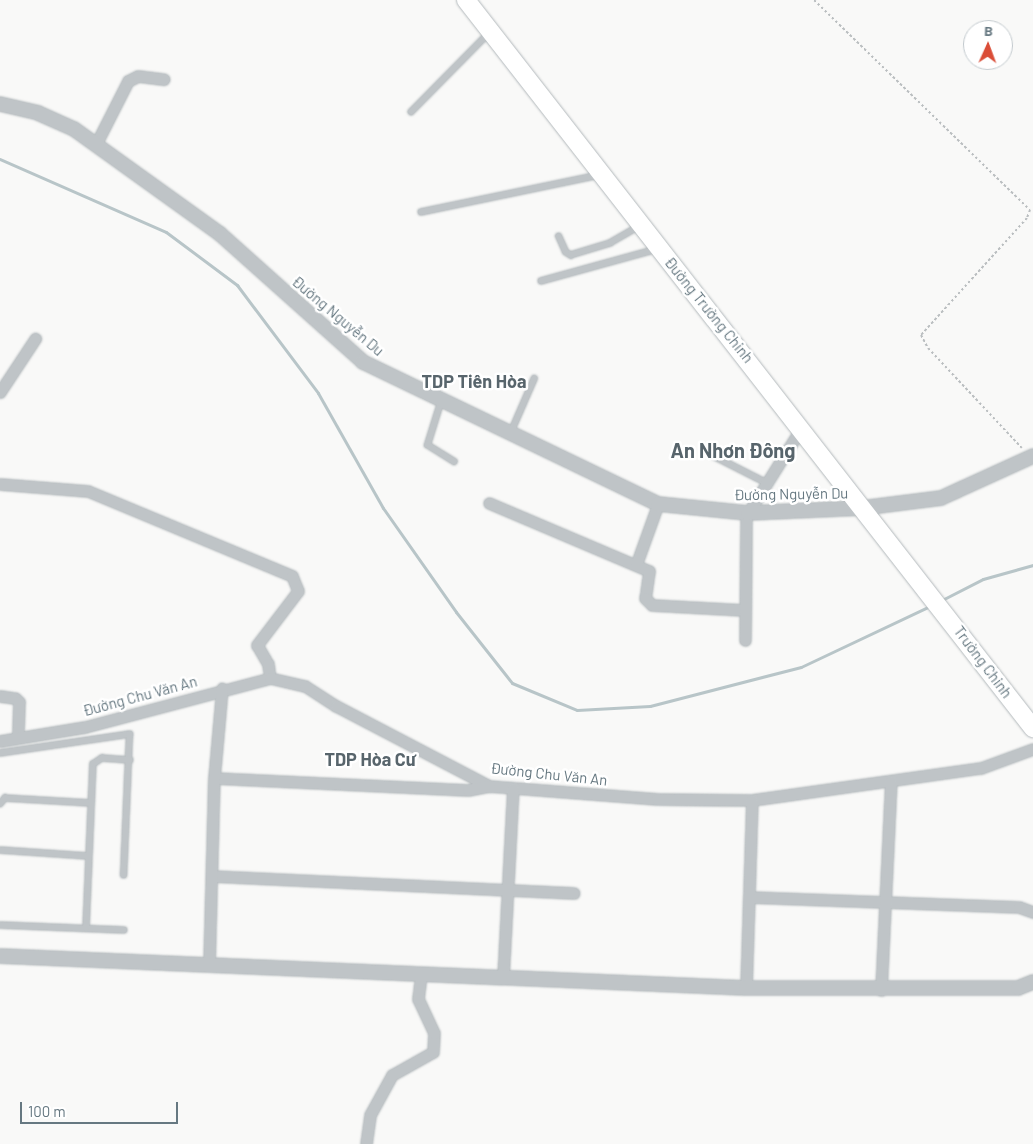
<!DOCTYPE html>
<html>
<head>
<meta charset="utf-8">
<style>
	body { margin:0 }
	#map { position:relative; width:1033px; height:1144px; overflow:hidden; background:#f9f9f8; font-family:Barlow,sans-serif }
	div>[style] { position:absolute }
	[style*='--x'] { left:calc(var(--x)*1px); top:calc(var(--y)*1px); width:calc(var(--w)*1px); rotate:calc(var(--a)*1deg) }
	.stream>* { height:3px; margin:-1.5px; padding:0 1.5px; transform-origin:1.5px; border-radius:1.5px; background:#b8c5c8 }
	.path>* { height:2px; margin-top:-1px; transform-origin:0; background:repeating-linear-gradient(90deg,#babec0 0 2.5px,transparent 0 5px) }
	.roads { filter:drop-shadow(0 0 1px #b3b9bc) drop-shadow(0 0 1px #b3b9bc) }
	.service>* { height:5.5px; margin:-2.75px; padding:0 2.75px; transform-origin:2.75px; border-radius:2.75px; background:#bfc4c7 }
	.minor>* { height:11px; margin:-5.5px; padding:0 5.5px; transform-origin:5.5px; border-radius:5.5px; background:#bfc4c7 }
	.tertiary>* { height:14px; margin:-7px; padding:0 7px; transform-origin:7px; border-radius:7px; background:#bfc4c7 }
	.primary>* { height:18px; margin:-9px; padding:0 9px; transform-origin:9px; border-radius:9px; background:#fff }
	span { translate:-50% -50%; white-space:nowrap; text-align:center; line-height:1.15; -webkit-text-stroke:5px #fff; paint-order:stroke }
	.street-label { font-size:15px; color:#667881 }
	.quarter-label { font-size:18px; color:#58656c; font-weight:700 }
	.district-label { font-size:20px; color:#58656c; font-weight:700 }
	.north { position:absolute; left:963px; top:20px; width:50px; height:50px; box-sizing:border-box; background:#fff; border:1px solid #c2c9cd; border-radius:50%; rotate:2deg; font-size:14px; font-weight:700; line-height:20px; text-align:center; color:#667881 }
	.north::after { content:''; display:block; margin:auto; width:18px; height:22px; background:#da4d37; clip-path:polygon(50% 0,100% 100%,50% 72%,0 100%) }
	.scale { position:absolute; left:20px; top:1102px; width:158px; height:22px; box-sizing:border-box; border:2px solid #667881; border-top:0; padding-left:6px; font-size:15px; line-height:18px; white-space:nowrap; color:#667881; -webkit-text-stroke:4px #fff; paint-order:stroke }
</style>
</head>
<body>
<div id="map">
	<div class="stream">
		<i style="--x:0;--y:159;--w:181;--a:23.7"></i>
		<i style="--x:166;--y:232;--w:89;--a:36.7"></i>
		<i style="--x:237;--y:285;--w:135;--a:53.1"></i>
		<i style="--x:318;--y:393;--w:132;--a:60.5"></i>
		<i style="--x:383;--y:508;--w:127;--a:54.9"></i>
		<i style="--x:456;--y:612;--w:90;--a:51.7"></i>
		<i style="--x:512;--y:683;--w:70;--a:22.6"></i>
		<i style="--x:577;--y:710;--w:73;--a:-3.1"></i>
		<i style="--x:650;--y:706;--w:156;--a:-14.5"></i>
		<i style="--x:801;--y:667;--w:143;--a:-25.3"></i>
		<i style="--x:940;--y:601;--w:48;--a:-27.1"></i>
		<i style="--x:983;--y:579;--w:52;--a:-15.6"></i>
	</div>
	<div class="path">
		<i style="--x:814;--y:0;--w:301;--a:44.2"></i>
		<i style="--x:1030;--y:210;--w:9;--a:111"></i>
		<i style="--x:1027;--y:218;--w:158;--a:132.2"></i>
		<i style="--x:921;--y:335;--w:15;--a:62"></i>
		<i style="--x:928;--y:348;--w:137;--a:46.8"></i>
	</div>
	<div class="roads">
		<div class="service">
			<i style="--x:411;--y:112;--w:111;--a:-45.4"></i>
			<i style="--x:421;--y:212;--w:183;--a:-11.7"></i>
			<i style="--x:559;--y:236;--w:17;--a:66"></i>
			<i style="--x:566;--y:252;--w:6;--a:31"></i>
			<i style="--x:571;--y:255;--w:41;--a:-17.1"></i>
			<i style="--x:610;--y:243;--w:34;--a:-30"></i>
			<i style="--x:541;--y:281;--w:120;--a:-15.4"></i>
			<i style="--x:442;--y:400;--w:47;--a:107.3"></i>
			<i style="--x:428;--y:445;--w:31;--a:32"></i>
			<i style="--x:511;--y:432;--w:58;--a:-66.5"></i>
			<i style="--x:706;--y:452;--w:68;--a:26.9"></i>
			<i style="--x:0;--y:753;--w:131;--a:-8.3"></i>
			<i style="--x:130;--y:734;--w:141;--a:92.4"></i>
			<i style="--x:0;--y:804;--w:8;--a:-50"></i>
			<i style="--x:5;--y:798;--w:86;--a:3.3"></i>
			<i style="--x:0;--y:850;--w:88;--a:3.9"></i>
			<i style="--x:0;--y:925;--w:124;--a:2.3"></i>
			<i style="--x:86;--y:928;--w:164;--a:-87.6"></i>
			<i style="--x:93;--y:764;--w:11;--a:-34"></i>
			<i style="--x:102;--y:758;--w:28;--a:4"></i>
		</div>
		<div class="minor">
			<i style="--x:96;--y:144;--w:71;--a:-63.1"></i>
			<i style="--x:128;--y:81;--w:11;--a:-27"></i>
			<i style="--x:138;--y:76;--w:26;--a:7"></i>
			<i style="--x:0;--y:392;--w:64;--a:-56.6"></i>
			<i style="--x:0;--y:484;--w:88;--a:4.5"></i>
			<i style="--x:88;--y:491;--w:221;--a:22.6"></i>
			<i style="--x:292;--y:576;--w:16;--a:68"></i>
			<i style="--x:298;--y:591;--w:68;--a:127.2"></i>
			<i style="--x:257;--y:645;--w:22;--a:60"></i>
			<i style="--x:268;--y:664;--w:14;--a:82"></i>
			<i style="--x:489;--y:503;--w:174;--a:23"></i>
			<i style="--x:649;--y:571;--w:27;--a:98"></i>
			<i style="--x:645;--y:598;--w:10;--a:45"></i>
			<i style="--x:652;--y:605;--w:92;--a:3.1"></i>
			<i style="--x:748;--y:513;--w:102;--a:-57.9"></i>
			<i style="--x:636;--y:565;--w:65;--a:-70.2"></i>
			<i style="--x:745;--y:640;--w:127;--a:-89.5"></i>
			<i style="--x:0;--y:696;--w:15;--a:8"></i>
			<i style="--x:15;--y:698;--w:6;--a:45"></i>
			<i style="--x:19;--y:702;--w:36;--a:92"></i>
			<i style="--x:0;--y:741;--w:86;--a:-9.4"></i>
			<i style="--x:85;--y:727;--w:191;--a:-14.8"></i>
			<i style="--x:270;--y:678;--w:36;--a:13"></i>
			<i style="--x:305;--y:686;--w:37;--a:33"></i>
			<i style="--x:336;--y:706;--w:173;--a:27.6"></i>
			<i style="--x:489;--y:786;--w:169;--a:4.4"></i>
			<i style="--x:657;--y:799;--w:95;--a:0.6"></i>
			<i style="--x:752;--y:800;--w:231;--a:-8"></i>
			<i style="--x:981;--y:768;--w:55;--a:-20.1"></i>
			<i style="--x:214;--y:778;--w:254;--a:2.7"></i>
			<i style="--x:468;--y:790;--w:21;--a:-11"></i>
			<i style="--x:212;--y:876;--w:362;--a:2.7"></i>
			<i style="--x:749;--y:897;--w:270;--a:2.1"></i>
			<i style="--x:1019;--y:907;--w:15;--a:20"></i>
			<i style="--x:209;--y:965;--w:187;--a:-88.5"></i>
			<i style="--x:214;--y:778;--w:90;--a:-84.9"></i>
			<i style="--x:503;--y:977;--w:189;--a:-87"></i>
			<i style="--x:746;--y:988;--w:188;--a:-88.2"></i>
			<i style="--x:881;--y:990;--w:209;--a:-87.3"></i>
			<i style="--x:366;--y:1144;--w:29;--a:-82"></i>
			<i style="--x:370;--y:1115;--w:46;--a:-61.2"></i>
			<i style="--x:392;--y:1075;--w:47;--a:-29.3"></i>
			<i style="--x:433;--y:1052;--w:19;--a:-87"></i>
			<i style="--x:434;--y:1033;--w:38;--a:-115"></i>
			<i style="--x:418;--y:999;--w:26;--a:-83"></i>
		</div>
		<div class="tertiary">
			<i style="--x:0;--y:104;--w:39;--a:13"></i>
			<i style="--x:38;--y:113;--w:39;--a:24"></i>
			<i style="--x:74;--y:129;--w:180;--a:35.7"></i>
			<i style="--x:220;--y:234;--w:192;--a:41.8"></i>
			<i style="--x:363;--y:362;--w:327;--a:25.7"></i>
			<i style="--x:658;--y:504;--w:90;--a:5.7"></i>
			<i style="--x:748;--y:513;--w:114;--a:-2.5"></i>
			<i style="--x:862;--y:508;--w:80;--a:-7.2"></i>
			<i style="--x:941;--y:498;--w:101;--a:-24.5"></i>
			<i style="--x:0;--y:956;--w:747;--a:2.46"></i>
			<i style="--x:746;--y:988;--w:272;--a:0"></i>
			<i style="--x:1018;--y:988;--w:16;--a:-22"></i>
		</div>
		<div class="primary">
			<i style="--x:466;--y:0;--w:923;--a:52.09"></i>
		</div>
	</div>
	<div class="street-label">
		<span style="left:709px;top:310px;rotate:51deg">Đường Trường Chinh</span>
		<span style="left:338px;top:316px;rotate:40deg">Đường Nguyễn Du</span>
		<span style="left:791px;top:494px;rotate:-1deg">Đường Nguyễn Du</span>
		<span style="left:983px;top:662px;rotate:53deg">Trường Chinh</span>
		<span style="left:140px;top:696px;rotate:-15deg">Đường Chu Văn An</span>
		<span style="left:549px;top:774px;rotate:6deg">Đường Chu Văn An</span>
	</div>
	<div class="quarter-label">
		<span style="left:474px;top:381px">TDP Tiên Hòa</span>
		<span style="left:370px;top:759px">TDP Hòa Cư</span>
	</div>
	<div class="district-label">
		<span style="left:733px;top:450px">An Nhơn Đông</span>
	</div>
	<div class="north">B</div>
	<div class="scale">100 m</div>
</div>
</body>
</html>
